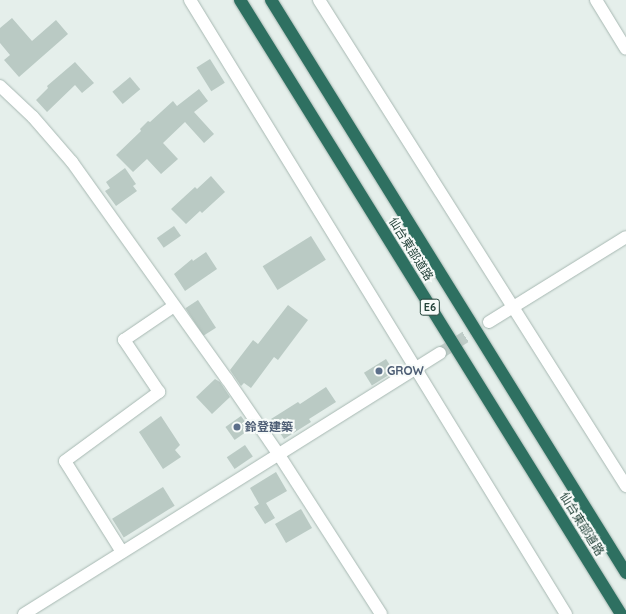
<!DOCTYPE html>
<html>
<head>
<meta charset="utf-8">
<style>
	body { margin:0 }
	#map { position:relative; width:626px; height:614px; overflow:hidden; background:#e5efeb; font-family:Quicksand,"Noto Sans JP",sans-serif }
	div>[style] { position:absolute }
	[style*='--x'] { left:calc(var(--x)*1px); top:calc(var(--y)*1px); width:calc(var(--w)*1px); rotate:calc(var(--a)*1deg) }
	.building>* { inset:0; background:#bacac4; transform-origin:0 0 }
	.minor-tunnel>* { height:12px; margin-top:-6px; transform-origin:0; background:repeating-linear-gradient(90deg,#beccc7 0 12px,transparent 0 18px) }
	.roads { filter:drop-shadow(0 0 1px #a7b8b2) drop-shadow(0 0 1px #a7b8b2) }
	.minor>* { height:12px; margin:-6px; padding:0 6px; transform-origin:6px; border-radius:6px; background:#fff }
	.highway>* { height:12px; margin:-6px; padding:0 6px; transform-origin:6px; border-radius:6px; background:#2e7061 }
	.dots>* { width:11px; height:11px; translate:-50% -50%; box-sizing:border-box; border:2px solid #f7fbf9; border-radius:50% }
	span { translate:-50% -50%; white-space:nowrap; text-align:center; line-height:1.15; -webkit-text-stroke:4px #f7fbf9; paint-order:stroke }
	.shield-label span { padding:1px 3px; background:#f7fbf9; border:1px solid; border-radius:3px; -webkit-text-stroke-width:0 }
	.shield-label { font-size:11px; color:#234239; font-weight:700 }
	.street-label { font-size:12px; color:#234239 }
	.service-label { font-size:12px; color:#4e5e75; font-weight:700 }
	.left { translate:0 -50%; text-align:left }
</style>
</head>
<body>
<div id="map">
	<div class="building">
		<i style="clip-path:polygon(12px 18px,32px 41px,56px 20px,68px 34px,19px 77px,4px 60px,10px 55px,0 43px,0 28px)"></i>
		<i style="left:210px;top:59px;width:28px;height:16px;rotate:58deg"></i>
		<i style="clip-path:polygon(75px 62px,94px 83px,82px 93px,75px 85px,47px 112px,36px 100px,48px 88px,47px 86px)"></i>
		<i style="left:130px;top:77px;width:16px;height:23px;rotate:50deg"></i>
		<i style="clip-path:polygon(199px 89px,208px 101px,194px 112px,214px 134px,204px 143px,185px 122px,163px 143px,178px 159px,161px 174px,147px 159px,133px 172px,116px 155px,141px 131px,140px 129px,148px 121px,150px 122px,173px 101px,177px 106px)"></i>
		<i style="clip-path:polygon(125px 168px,136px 184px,133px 186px,137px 191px,116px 206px,105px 191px,110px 188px,106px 182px)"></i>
		<i style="clip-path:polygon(211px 176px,225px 192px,202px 213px,200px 211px,186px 224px,171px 209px,195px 187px,197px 189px)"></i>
		<i style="left:174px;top:226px;width:12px;height:21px;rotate:55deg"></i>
		<i style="left:311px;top:236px;width:28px;height:57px;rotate:58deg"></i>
		<i style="clip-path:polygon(206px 252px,217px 269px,185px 291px,174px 274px,192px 259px,193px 261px)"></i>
		<i style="left:198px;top:300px;width:33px;height:15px;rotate:57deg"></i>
		<i style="clip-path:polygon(288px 305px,308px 320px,278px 360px,274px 357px,251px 388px,244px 383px,241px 386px,230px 370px,253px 340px,258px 344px)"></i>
		<i style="left:386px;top:359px;width:15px;height:26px;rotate:58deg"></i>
		<i style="clip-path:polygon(215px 379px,220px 382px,230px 397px,212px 414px,196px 397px)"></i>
		<i style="clip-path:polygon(326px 387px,336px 402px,309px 419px,311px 422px,284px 439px,271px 419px,298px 402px,300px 404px)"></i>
		<i style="clip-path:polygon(161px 416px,180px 445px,175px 450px,181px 457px,163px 469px,139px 432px)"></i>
		<i style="left:241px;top:416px;width:16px;height:19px;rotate:55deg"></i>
		<i style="left:245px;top:445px;width:14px;height:22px;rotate:56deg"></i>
		<i style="clip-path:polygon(276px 472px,287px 491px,266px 503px,275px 518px,265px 524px,254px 507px,259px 504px,250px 488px)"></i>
		<i style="left:163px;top:487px;width:22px;height:60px;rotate:58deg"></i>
		<i style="left:301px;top:509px;width:22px;height:30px;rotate:60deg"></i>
	</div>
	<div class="minor-tunnel">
		<i style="--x:440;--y:353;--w:58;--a:-32.3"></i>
	</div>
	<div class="roads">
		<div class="minor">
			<i style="--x:190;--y:0;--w:720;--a:58.52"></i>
			<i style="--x:319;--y:0;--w:575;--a:57.72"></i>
			<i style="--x:596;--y:0;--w:57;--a:58.5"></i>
			<i style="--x:0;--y:86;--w:45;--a:43.2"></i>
			<i style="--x:33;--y:117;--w:60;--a:49.1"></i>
			<i style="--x:72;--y:162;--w:267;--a:54.5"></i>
			<i style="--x:227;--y:379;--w:92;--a:55.6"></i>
			<i style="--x:279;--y:455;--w:189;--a:57.3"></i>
			<i style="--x:489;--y:322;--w:161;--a:-31.8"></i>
			<i style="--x:122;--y:552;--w:107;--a:-122.1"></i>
			<i style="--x:65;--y:461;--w:117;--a:-36.3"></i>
			<i style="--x:159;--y:392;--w:63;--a:-123.9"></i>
			<i style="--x:124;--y:340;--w:60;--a:-34.2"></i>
			<i style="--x:24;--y:614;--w:491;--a:-32.1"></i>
		</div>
		<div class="highway">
			<i style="--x:240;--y:0;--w:723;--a:58.18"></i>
			<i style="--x:271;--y:0;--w:674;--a:58.22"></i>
		</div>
	</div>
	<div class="dots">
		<i style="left:379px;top:371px;background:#5c6f8a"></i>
		<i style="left:237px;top:427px;background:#5c6f8a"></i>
	</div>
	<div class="shield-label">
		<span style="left:430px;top:307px">E6</span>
	</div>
	<div class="street-label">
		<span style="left:411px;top:249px;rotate:58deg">仙台東部道路</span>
		<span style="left:582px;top:524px;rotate:58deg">仙台東部道路</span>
	</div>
	<div class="service-label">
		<span class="left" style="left:387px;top:371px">GROW</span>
		<span class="left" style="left:245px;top:427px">鈴登建築</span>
	</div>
</div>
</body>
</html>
